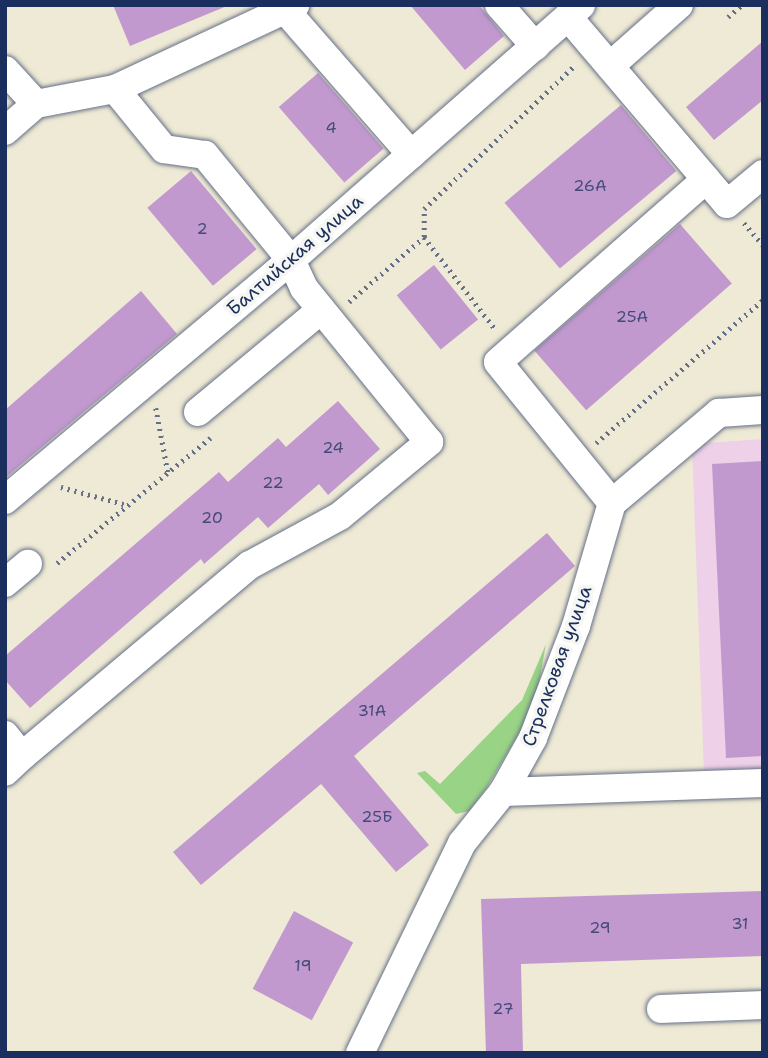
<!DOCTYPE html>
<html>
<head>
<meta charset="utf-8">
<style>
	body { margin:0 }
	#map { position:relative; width:768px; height:1058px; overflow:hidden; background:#efead5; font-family:"Shantell Sans",sans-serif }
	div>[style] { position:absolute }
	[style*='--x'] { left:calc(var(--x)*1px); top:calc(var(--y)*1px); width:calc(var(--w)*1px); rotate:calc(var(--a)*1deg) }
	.built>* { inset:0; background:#eed0e8 }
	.green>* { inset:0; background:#99d386 }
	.building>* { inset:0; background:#c199ce; transform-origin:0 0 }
	.path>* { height:4.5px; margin-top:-2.25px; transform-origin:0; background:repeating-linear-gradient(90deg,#657088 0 2px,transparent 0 7px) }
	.roads { filter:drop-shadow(0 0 2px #657088) drop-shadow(0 0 2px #657088) }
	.minor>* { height:28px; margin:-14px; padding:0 14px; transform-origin:14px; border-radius:14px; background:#fff }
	span { translate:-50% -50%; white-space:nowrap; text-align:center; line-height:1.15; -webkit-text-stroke:7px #f6f6f2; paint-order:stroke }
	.number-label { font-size:16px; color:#444a7a }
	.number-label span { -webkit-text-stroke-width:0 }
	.street-label { font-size:19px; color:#1b2f5e }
	.frame { position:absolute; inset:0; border:7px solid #1b2f5e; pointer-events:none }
</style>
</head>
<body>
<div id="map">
	<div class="built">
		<i style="clip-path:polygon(763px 439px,763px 774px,704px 775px,692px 444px)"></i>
	</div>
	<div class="green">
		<i style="clip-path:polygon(546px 644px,537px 694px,525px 723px,487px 787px,469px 811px,456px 814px,417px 773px,425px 771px,440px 784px,522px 700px)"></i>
	</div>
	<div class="building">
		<i style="clip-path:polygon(113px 5px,227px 5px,227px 6px,130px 46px)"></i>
		<i style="clip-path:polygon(410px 5px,479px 5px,504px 36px,465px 70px)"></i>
		<i style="clip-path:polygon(763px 41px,763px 100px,714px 140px,686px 107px)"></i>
		<i style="left:318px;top:73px;width:100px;height:52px;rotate:49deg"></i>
		<i style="left:621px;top:105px;width:86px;height:152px;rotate:50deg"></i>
		<i style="left:191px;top:171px;width:102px;height:57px;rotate:50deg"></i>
		<i style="left:680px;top:224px;width:79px;height:193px;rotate:49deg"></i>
		<i style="left:434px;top:265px;width:70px;height:48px;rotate:51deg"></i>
		<i style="clip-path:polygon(141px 291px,177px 334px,5px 478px,5px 410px)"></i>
		<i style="clip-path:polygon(338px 401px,380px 449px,328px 495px,319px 484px,268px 528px,258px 517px,204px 564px,201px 559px,30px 708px,5px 680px,5px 656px,219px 472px,228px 482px,278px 438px,286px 447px)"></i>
		<i style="clip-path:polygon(763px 461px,763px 756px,726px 758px,712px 464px)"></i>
		<i style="clip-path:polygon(547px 533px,575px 566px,354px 756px,429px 845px,396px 872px,321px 784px,201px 885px,173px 852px)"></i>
		<i style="clip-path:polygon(763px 891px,763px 956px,521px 964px,523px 1053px,486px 1053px,481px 899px)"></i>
		<i style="left:294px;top:911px;width:67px;height:88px;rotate:28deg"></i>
	</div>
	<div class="path">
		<i style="--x:728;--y:17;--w:18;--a:-41"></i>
		<i style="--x:744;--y:223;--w:29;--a:49"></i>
		<i style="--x:424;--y:237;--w:118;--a:52.3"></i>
		<i style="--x:349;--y:302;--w:99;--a:-40.9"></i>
		<i style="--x:424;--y:237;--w:28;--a:-90"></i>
		<i style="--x:424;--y:209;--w:207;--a:-43.6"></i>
		<i style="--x:156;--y:408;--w:65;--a:79.4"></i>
		<i style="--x:596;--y:443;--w:220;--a:-40.6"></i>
		<i style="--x:61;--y:487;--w:68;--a:15.3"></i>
		<i style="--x:57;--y:563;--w:198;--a:-39.2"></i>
	</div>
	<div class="roads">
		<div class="minor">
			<i style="--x:499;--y:5;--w:55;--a:48.7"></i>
			<i style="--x:287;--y:12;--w:189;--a:48.9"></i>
			<i style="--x:568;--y:17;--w:245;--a:49.6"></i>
			<i style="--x:727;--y:204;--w:47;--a:-39.8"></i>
			<i style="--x:610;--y:66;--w:92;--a:-41.5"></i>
			<i style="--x:5;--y:70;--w:46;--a:47.6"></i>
			<i style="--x:36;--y:104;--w:80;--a:-10.8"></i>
			<i style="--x:115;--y:89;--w:199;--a:-25"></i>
			<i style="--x:5;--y:131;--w:41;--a:-41.1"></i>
			<i style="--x:198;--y:412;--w:160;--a:-39.7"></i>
			<i style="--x:5;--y:500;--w:373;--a:-40"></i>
			<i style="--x:291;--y:260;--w:386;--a:-41.3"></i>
			<i style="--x:612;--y:503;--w:181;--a:-129"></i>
			<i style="--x:498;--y:362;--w:277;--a:-41.3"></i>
			<i style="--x:612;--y:503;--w:140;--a:-40.1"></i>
			<i style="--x:719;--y:413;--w:44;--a:-3.9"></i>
			<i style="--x:5;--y:583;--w:30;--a:-40"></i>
			<i style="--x:5;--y:735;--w:27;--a:51"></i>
			<i style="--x:22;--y:756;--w:23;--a:137"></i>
			<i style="--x:22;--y:756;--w:297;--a:-40"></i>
			<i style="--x:250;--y:565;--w:102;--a:-28.6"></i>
			<i style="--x:340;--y:516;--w:116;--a:-39.7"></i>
			<i style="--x:429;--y:442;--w:198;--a:-129.1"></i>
			<i style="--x:304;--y:288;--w:31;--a:-115"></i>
			<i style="--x:291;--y:260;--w:136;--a:-129.3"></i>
			<i style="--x:205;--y:155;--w:41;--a:-171.7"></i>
			<i style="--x:164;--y:149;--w:77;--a:-129.2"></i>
			<i style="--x:503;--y:792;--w:260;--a:-2"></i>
			<i style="--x:661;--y:1009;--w:102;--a:-2.2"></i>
			<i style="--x:360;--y:1053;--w:233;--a:-64.1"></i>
			<i style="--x:462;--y:843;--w:65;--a:-51.2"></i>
			<i style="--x:503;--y:792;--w:62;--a:-60.9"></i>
			<i style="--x:533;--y:738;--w:120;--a:-69"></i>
			<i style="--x:576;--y:626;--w:128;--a:-73.7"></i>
		</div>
	</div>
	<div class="number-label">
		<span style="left:331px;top:128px">4</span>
		<span style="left:590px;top:186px">26А</span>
		<span style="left:202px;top:229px">2</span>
		<span style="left:632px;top:317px">25А</span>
		<span style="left:333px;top:448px">24</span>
		<span style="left:273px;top:483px">22</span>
		<span style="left:212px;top:518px">20</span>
		<span style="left:372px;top:711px">31А</span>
		<span style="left:377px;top:817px">25Б</span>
		<span style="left:740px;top:924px">31</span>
		<span style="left:600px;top:928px">29</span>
		<span style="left:303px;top:966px">19</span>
		<span style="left:503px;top:1009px">27</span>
	</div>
	<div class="street-label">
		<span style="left:295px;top:255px;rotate:-41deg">Балтийская улица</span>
		<span style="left:557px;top:666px;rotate:-70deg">Стрелковая улица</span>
	</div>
	<div class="frame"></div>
</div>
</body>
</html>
